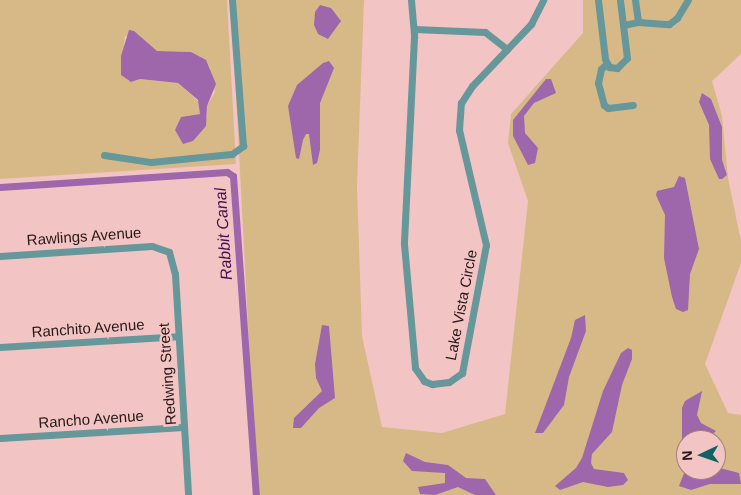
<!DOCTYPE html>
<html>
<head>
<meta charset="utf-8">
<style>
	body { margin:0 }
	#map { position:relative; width:741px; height:495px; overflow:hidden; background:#f2c5c4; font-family:Arial,sans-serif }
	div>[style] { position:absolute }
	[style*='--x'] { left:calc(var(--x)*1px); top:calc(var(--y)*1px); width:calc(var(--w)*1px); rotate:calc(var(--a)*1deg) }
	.green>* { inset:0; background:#d7b988 }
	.water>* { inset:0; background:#9e66ab }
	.canal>* { height:7px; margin:-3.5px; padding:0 3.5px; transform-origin:3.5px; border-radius:3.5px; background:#9e66ab }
	.minor>* { height:7px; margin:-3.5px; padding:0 3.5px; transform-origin:3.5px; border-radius:3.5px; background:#66979a }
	span { translate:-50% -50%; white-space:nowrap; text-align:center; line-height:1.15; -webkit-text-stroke:5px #f2c5c4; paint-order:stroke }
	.street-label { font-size:15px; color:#271717 }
	.water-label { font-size:16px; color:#451051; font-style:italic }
	.north { position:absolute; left:676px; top:430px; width:50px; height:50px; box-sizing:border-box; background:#f2c5c4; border:1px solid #a17f7f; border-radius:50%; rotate:267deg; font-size:14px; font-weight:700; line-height:20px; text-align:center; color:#271717 }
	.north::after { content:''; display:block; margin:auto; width:18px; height:22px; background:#116266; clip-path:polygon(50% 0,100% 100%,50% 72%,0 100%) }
</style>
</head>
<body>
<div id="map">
	<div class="green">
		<i style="clip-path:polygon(evenodd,0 0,227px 0,236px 164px,0 179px,0 0,125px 36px,145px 42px,157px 51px,191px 52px,209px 66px,215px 92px,207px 106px,207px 117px,183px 144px,175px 130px,181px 117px,200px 114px,201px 104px,178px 83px,140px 79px,131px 82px,121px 75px,125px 36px)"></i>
		<i style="clip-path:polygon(evenodd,231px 0,364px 0,357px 185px,362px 336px,382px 427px,442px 433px,505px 414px,528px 201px,508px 143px,511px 114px,583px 33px,583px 0,741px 0,741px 54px,712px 81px,722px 116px,728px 178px,741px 241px,741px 263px,705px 364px,728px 413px,741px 415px,741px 495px,257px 495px,231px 0,686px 440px,716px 440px,716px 470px,686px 470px,686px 440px)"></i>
	</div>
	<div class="water">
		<i style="clip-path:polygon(320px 5px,331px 8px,341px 21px,328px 39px,318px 34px,314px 25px,315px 12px)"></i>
		<i style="clip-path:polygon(129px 30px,134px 31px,157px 51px,191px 52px,206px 60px,216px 84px,207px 106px,206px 126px,193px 141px,183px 144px,175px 130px,181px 117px,200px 114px,198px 100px,178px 83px,140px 79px,131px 82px,121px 75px,121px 56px)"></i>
		<i style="clip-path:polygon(329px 61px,334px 68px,320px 103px,320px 150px,317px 163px,313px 165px,309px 134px,306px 134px,303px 140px,299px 159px,296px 158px,288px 106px,297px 85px,323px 63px)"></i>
		<i style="clip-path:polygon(546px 79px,551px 79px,556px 93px,534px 103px,524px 116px,525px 133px,538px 148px,535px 163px,528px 165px,513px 136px,513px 120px)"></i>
		<i style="clip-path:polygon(702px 93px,711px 99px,722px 127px,722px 160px,727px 175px,722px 179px,719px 179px,710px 159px,709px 125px,699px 102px)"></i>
		<i style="clip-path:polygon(679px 176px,685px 178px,699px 249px,690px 274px,688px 310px,683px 312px,676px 309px,672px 297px,664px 258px,665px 215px,656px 195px,657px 191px,674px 187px)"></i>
		<i style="clip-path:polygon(585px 315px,586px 331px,569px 377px,564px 405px,543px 433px,535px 433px,571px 338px,575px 320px)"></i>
		<i style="clip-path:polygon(322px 325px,329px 326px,335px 398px,319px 408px,301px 428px,293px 428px,294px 418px,322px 391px,316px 378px,315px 364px)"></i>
		<i style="clip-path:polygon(628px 348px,632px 350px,632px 359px,622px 385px,612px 432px,592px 454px,591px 463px,594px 469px,624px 473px,628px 480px,623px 485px,608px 487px,583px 482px,560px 490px,555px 486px,576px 468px,582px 458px,603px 391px,621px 353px)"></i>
		<i style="clip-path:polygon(702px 391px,697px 415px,701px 423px,716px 431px,706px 440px,686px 440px,686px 448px,682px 447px,682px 408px,685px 401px)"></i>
		<i style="clip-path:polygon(406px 453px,425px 462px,448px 465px,466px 478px,485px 479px,496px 495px,475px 495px,458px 487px,435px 495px,420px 494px,418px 487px,445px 483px,445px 473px,412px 471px,403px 461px)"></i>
		<i style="clip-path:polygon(716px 467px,739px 473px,741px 484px,710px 484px,691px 490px,679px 486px,686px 468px,716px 470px)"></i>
	</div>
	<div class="canal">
		<i style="--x:0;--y:187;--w:227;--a:-3.8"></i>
		<i style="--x:227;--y:172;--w:7;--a:34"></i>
		<i style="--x:233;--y:176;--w:320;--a:85.9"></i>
	</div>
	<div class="minor">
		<i style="--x:411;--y:0;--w:37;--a:85"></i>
		<i style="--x:414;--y:37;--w:207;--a:92.8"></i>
		<i style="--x:404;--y:244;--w:124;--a:84.9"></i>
		<i style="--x:415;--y:368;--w:16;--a:55"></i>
		<i style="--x:424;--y:381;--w:9;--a:21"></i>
		<i style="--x:432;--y:384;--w:17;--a:-7"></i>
		<i style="--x:449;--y:382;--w:16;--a:-35"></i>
		<i style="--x:462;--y:373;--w:130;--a:-79.4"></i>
		<i style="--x:486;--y:245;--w:118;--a:-103.2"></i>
		<i style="--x:459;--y:130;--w:27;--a:-86"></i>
		<i style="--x:461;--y:103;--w:20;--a:-57"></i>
		<i style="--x:472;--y:86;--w:86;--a:-46.4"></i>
		<i style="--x:531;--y:24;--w:27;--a:-63"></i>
		<i style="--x:598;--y:0;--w:59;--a:83.2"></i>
		<i style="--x:605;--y:59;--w:9;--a:63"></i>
		<i style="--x:609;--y:67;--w:8;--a:7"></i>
		<i style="--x:617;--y:68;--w:14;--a:-45"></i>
		<i style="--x:627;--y:58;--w:58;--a:-96.9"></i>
		<i style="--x:635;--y:0;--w:22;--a:82"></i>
		<i style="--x:623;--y:25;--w:15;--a:-11"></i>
		<i style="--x:638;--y:22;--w:31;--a:4"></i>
		<i style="--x:669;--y:24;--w:10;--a:-37"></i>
		<i style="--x:677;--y:18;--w:21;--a:-59"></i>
		<i style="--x:414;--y:29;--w:71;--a:2.4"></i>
		<i style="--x:485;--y:32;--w:28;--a:38"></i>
		<i style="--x:606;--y:64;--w:7;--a:135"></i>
		<i style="--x:601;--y:69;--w:14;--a:102"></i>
		<i style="--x:598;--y:83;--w:23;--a:75"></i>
		<i style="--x:604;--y:105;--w:5;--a:37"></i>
		<i style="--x:608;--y:108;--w:25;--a:-7"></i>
		<i style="--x:104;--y:155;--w:48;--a:8.5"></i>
		<i style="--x:151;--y:162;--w:81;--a:-5.6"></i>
		<i style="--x:232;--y:154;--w:14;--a:-36"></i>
		<i style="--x:243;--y:146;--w:146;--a:-94.3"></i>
		<i style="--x:0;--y:256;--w:152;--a:-3.8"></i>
		<i style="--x:152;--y:246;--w:18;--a:19"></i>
		<i style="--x:169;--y:252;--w:23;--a:75"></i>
		<i style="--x:175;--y:274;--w:221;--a:86.6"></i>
		<i style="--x:0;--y:347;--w:178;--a:-3.5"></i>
		<i style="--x:0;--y:438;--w:184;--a:-3.4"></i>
	</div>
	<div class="street-label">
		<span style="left:84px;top:236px;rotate:-4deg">Rawlings Avenue</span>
		<span style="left:461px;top:305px;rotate:-79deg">Lake Vista Circle</span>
		<span style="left:88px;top:328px;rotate:-4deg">Ranchito Avenue</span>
		<span style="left:167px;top:374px;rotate:-94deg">Redwing Street</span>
		<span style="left:91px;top:419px;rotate:-4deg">Rancho Avenue</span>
	</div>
	<div class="water-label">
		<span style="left:224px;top:234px;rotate:-94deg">Rabbit Canal</span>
	</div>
	<div class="north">N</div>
</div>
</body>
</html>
